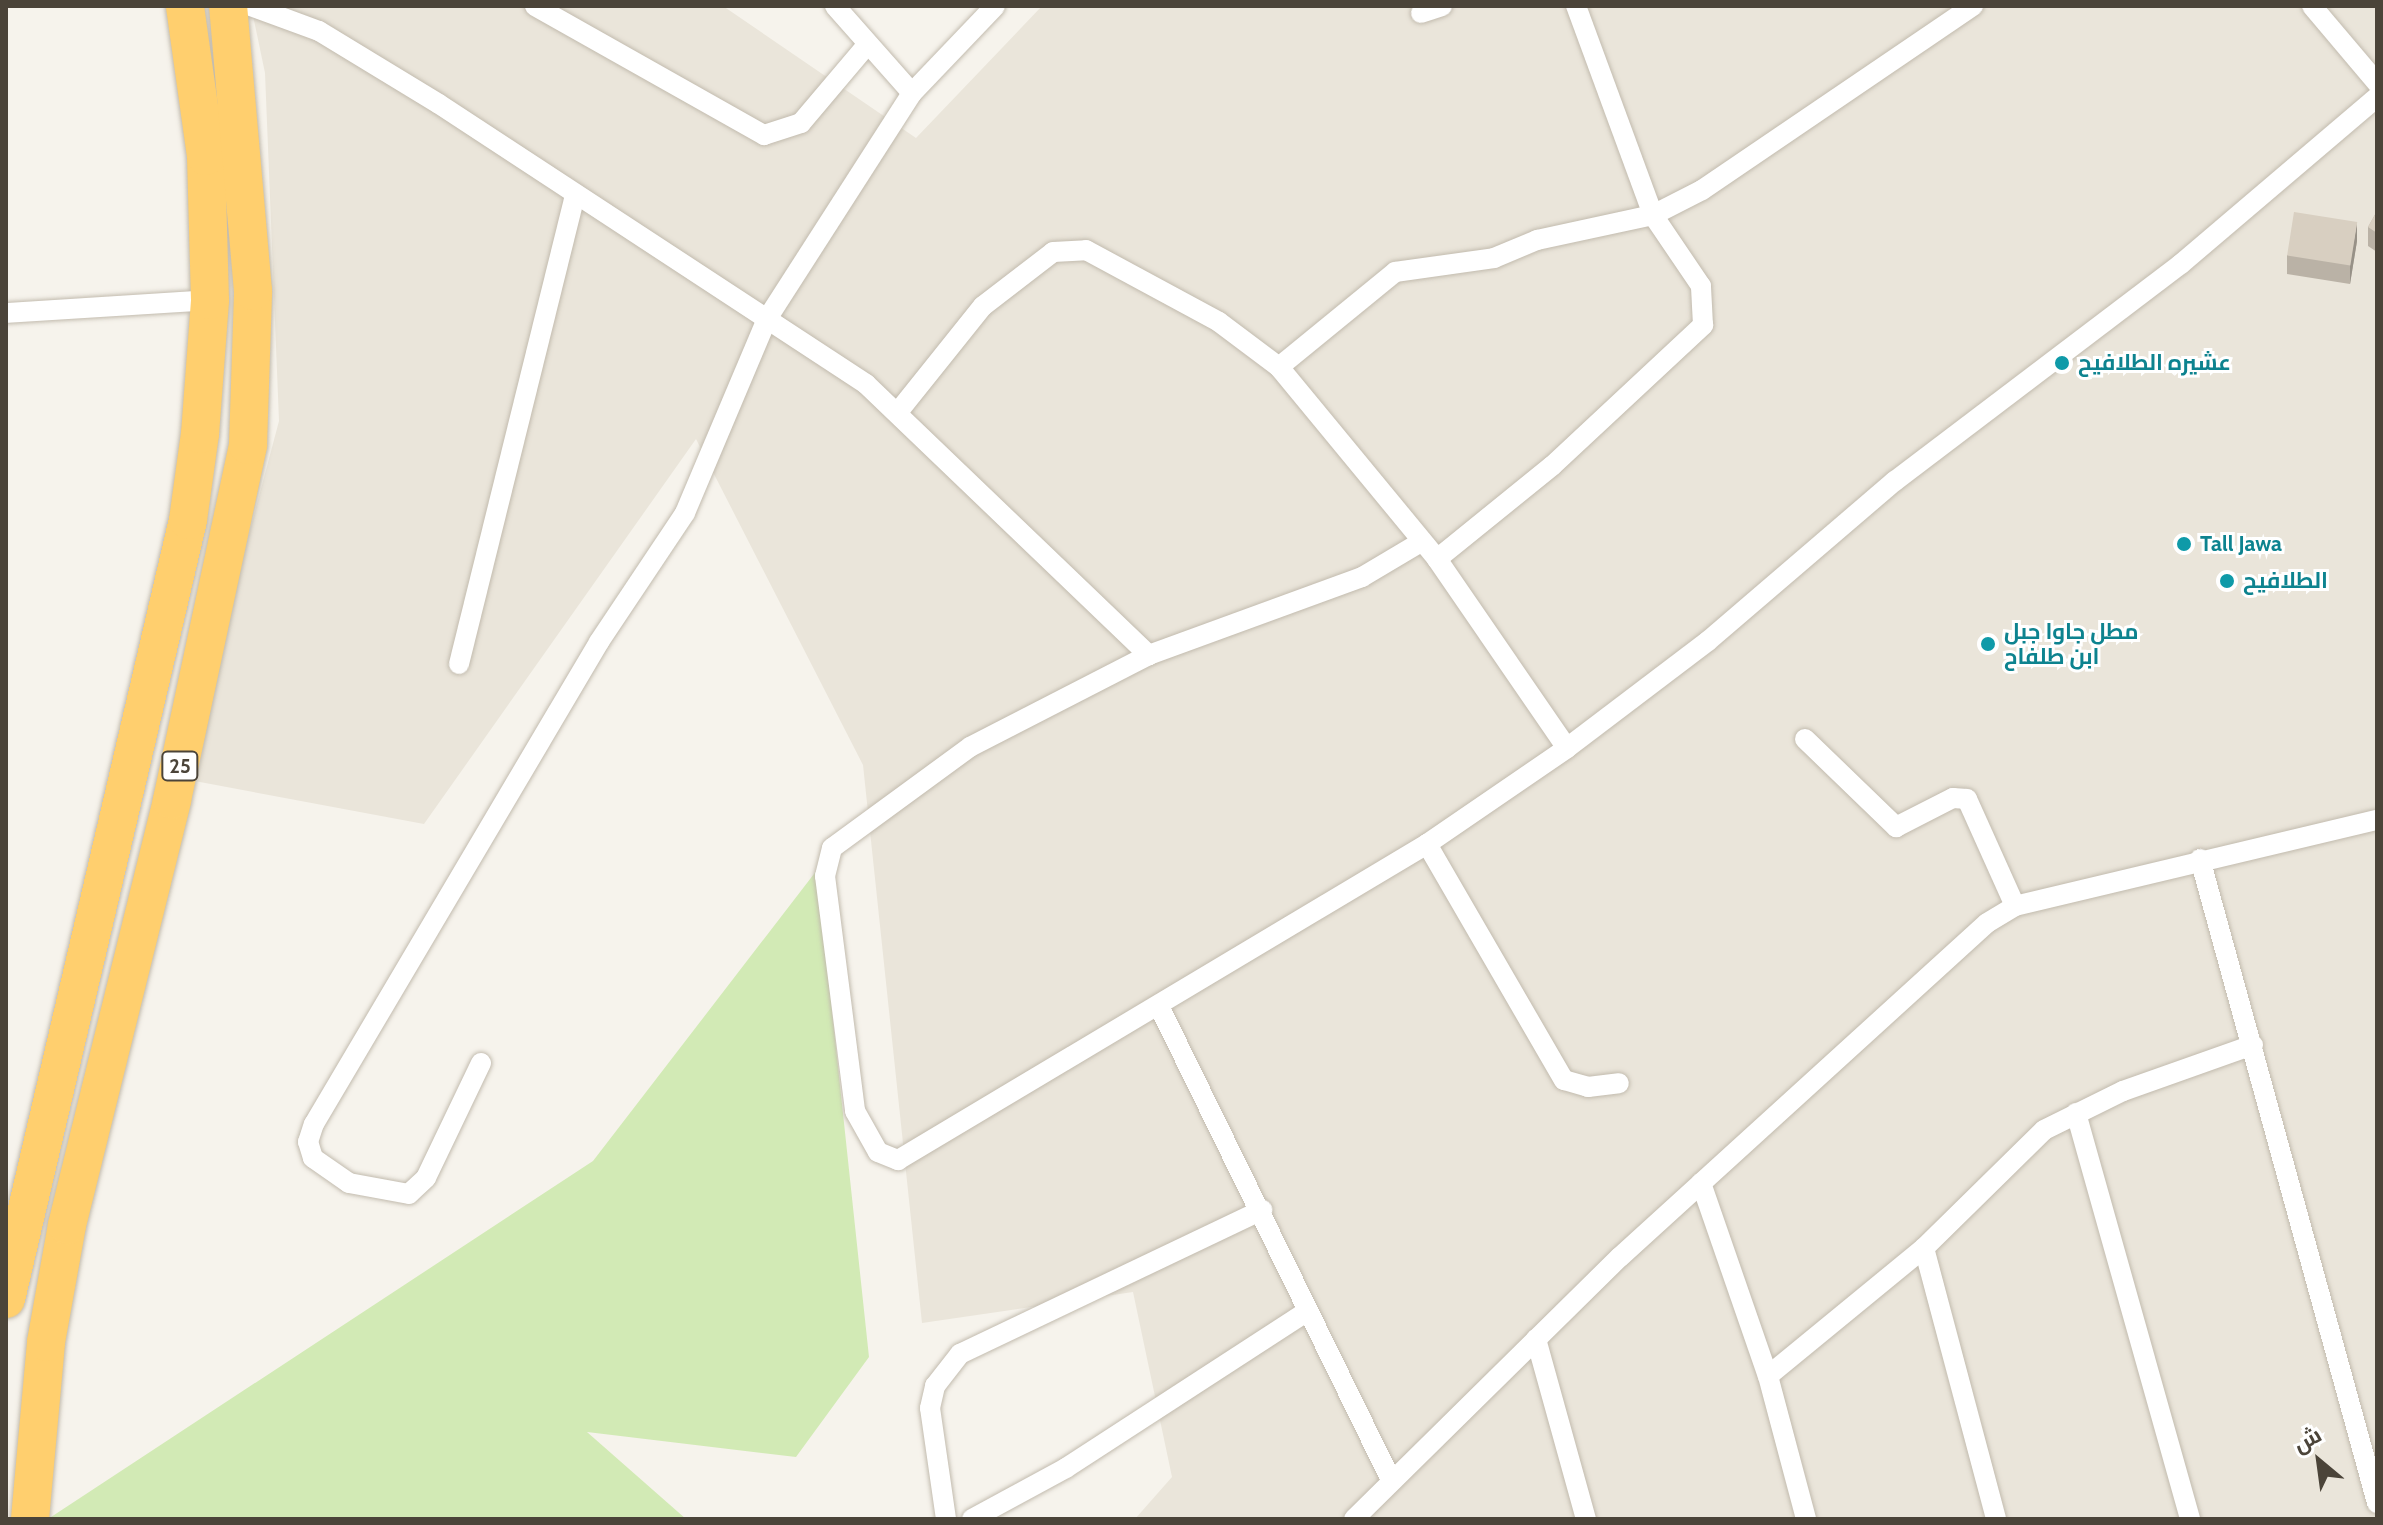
<!DOCTYPE html>
<html>
<head>
<meta charset="utf-8">
<style>
	body { margin:0 }
	#map { position:relative; width:2383px; height:1525px; overflow:hidden; background:#f6f3ec; font-family:Cabin,Cairo,sans-serif }
	div>[style] { position:absolute }
	[style*='--x'] { left:calc(var(--x)*1px); top:calc(var(--y)*1px); width:calc(var(--w)*1px); rotate:calc(var(--a)*1deg) }
	.residential>* { inset:0; background:#eae5da }
	.green>* { inset:0; background:#d2eab5 }
	.roads { filter:drop-shadow(0 0 2px #c2bbae) drop-shadow(0 0 2px #c2bbae) }
	.street>* { height:20px; margin:-10px; padding:0 10px; transform-origin:10px; border-radius:10px; background:#fff }
	.highway>* { height:38px; margin:-19px; padding:0 19px; transform-origin:19px; border-radius:19px; background:#ffcf6e }
	.wall>* { inset:0; background:#bab2a6 }
	.shaded-wall>* { inset:0; background:#979187 }
	.building>* { inset:0; background:#d8cfc1; transform-origin:0 0 }
	.dots>* { width:22px; height:22px; translate:-50% -50%; box-sizing:border-box; border:4px solid #fff; border-radius:50% }
	span { translate:-50% -50%; white-space:nowrap; text-align:center; line-height:1.15; -webkit-text-stroke:6px #fff; paint-order:stroke }
	.shield-label span { padding:2px 6px; background:#fff; border:2px solid; border-radius:6px; -webkit-text-stroke-width:0 }
	.shield-label { font-size:20px; color:#4b4439; font-weight:700 }
	.culture-label { font-size:22px; color:#0d838f; font-weight:700 }
	.left { translate:0 -50%; text-align:left }
	.frame { position:absolute; inset:0; border:8px solid #4b4439; pointer-events:none }
	.north { position:absolute; left:2279px; top:1421px; width:80px; height:80px; -webkit-text-stroke:6px #fff; paint-order:stroke; rotate:331deg; font-size:22px; font-weight:700; line-height:32px; text-align:center; color:#4b4439 }
	.north::after { content:''; display:block; margin:auto; width:28px; height:36px; background:#4b4439; clip-path:polygon(50% 0,100% 100%,50% 72%,0 100%) }
</style>
</head>
<body>
<div id="map">
	<div class="residential">
		<i style="clip-path:polygon(251px 6px,723px 6px,916px 138px,1042px 6px,2377px 6px,2377px 1519px,1135px 1519px,1172px 1477px,1133px 1292px,922px 1323px,863px 765px,696px 439px,424px 824px,184px 779px,279px 421px,265px 73px)"></i>
	</div>
	<div class="green">
		<i style="clip-path:polygon(817px 870px,869px 1357px,796px 1457px,587px 1432px,686px 1519px,48px 1519px,593px 1161px)"></i>
	</div>
	<div class="roads">
		<div class="street">
			<i style="--x:251;--y:6;--w:72;--a:20.2"></i>
			<i style="--x:319;--y:31;--w:140;--a:31.3"></i>
			<i style="--x:439;--y:104;--w:511;--a:33.25"></i>
			<i style="--x:866;--y:384;--w:392;--a:43.8"></i>
			<i style="--x:535;--y:6;--w:263;--a:29.4"></i>
			<i style="--x:764;--y:135;--w:39;--a:-18"></i>
			<i style="--x:801;--y:123;--w:101;--a:-49.8"></i>
			<i style="--x:835;--y:6;--w:116;--a:48.5"></i>
			<i style="--x:2312;--y:6;--w:101;--a:49.8"></i>
			<i style="--x:1421;--y:13;--w:22;--a:-18"></i>
			<i style="--x:6;--y:313;--w:204;--a:-3.6"></i>
			<i style="--x:1279;--y:367;--w:150;--a:-39.3"></i>
			<i style="--x:1395;--y:272;--w:100;--a:-8"></i>
			<i style="--x:1494;--y:258;--w:47;--a:-22.7"></i>
			<i style="--x:1537;--y:240;--w:119;--a:-12.2"></i>
			<i style="--x:1653;--y:215;--w:55;--a:-27"></i>
			<i style="--x:1702;--y:190;--w:328;--a:-34.2"></i>
			<i style="--x:898;--y:412;--w:136;--a:-51.3"></i>
			<i style="--x:983;--y:306;--w:88;--a:-37.6"></i>
			<i style="--x:1053;--y:252;--w:33;--a:-3"></i>
			<i style="--x:1086;--y:250;--w:151;--a:28.4"></i>
			<i style="--x:1219;--y:322;--w:75;--a:36.9"></i>
			<i style="--x:1279;--y:367;--w:249;--a:50.5"></i>
			<i style="--x:1437;--y:559;--w:229;--a:55.5"></i>
			<i style="--x:1421;--y:542;--w:69;--a:149.3"></i>
			<i style="--x:1362;--y:577;--w:227;--a:159.9"></i>
			<i style="--x:1149;--y:655;--w:201;--a:152.8"></i>
			<i style="--x:970;--y:747;--w:171;--a:143.8"></i>
			<i style="--x:832;--y:848;--w:29;--a:104"></i>
			<i style="--x:825;--y:876;--w:237;--a:82.7"></i>
			<i style="--x:855;--y:1111;--w:47;--a:60.7"></i>
			<i style="--x:878;--y:1152;--w:22;--a:22"></i>
			<i style="--x:898;--y:1160;--w:616;--a:-30.85"></i>
			<i style="--x:1427;--y:844;--w:170;--a:-34.4"></i>
			<i style="--x:1567;--y:748;--w:177;--a:-37.2"></i>
			<i style="--x:1708;--y:641;--w:246;--a:-40.6"></i>
			<i style="--x:1895;--y:481;--w:359;--a:-37.2"></i>
			<i style="--x:2181;--y:264;--w:257;--a:-40.4"></i>
			<i style="--x:1437;--y:559;--w:148;--a:-39"></i>
			<i style="--x:1552;--y:466;--w:207;--a:-43"></i>
			<i style="--x:1703;--y:325;--w:39;--a:-93"></i>
			<i style="--x:1701;--y:286;--w:86;--a:-124.1"></i>
			<i style="--x:1653;--y:215;--w:223;--a:-110.2"></i>
			<i style="--x:459;--y:664;--w:481;--a:-76.1"></i>
			<i style="--x:1805;--y:739;--w:127;--a:44"></i>
			<i style="--x:1896;--y:827;--w:64;--a:-27"></i>
			<i style="--x:1953;--y:798;--w:14;--a:4"></i>
			<i style="--x:1967;--y:799;--w:117;--a:65.8"></i>
			<i style="--x:1427;--y:844;--w:273;--a:59.9"></i>
			<i style="--x:1564;--y:1080;--w:25;--a:16"></i>
			<i style="--x:1588;--y:1087;--w:31;--a:-7"></i>
			<i style="--x:2200;--y:859;--w:668;--a:74.63"></i>
			<i style="--x:1159;--y:1006;--w:523;--a:63.92"></i>
			<i style="--x:481;--y:1063;--w:127;--a:115.6"></i>
			<i style="--x:426;--y:1178;--w:23;--a:137"></i>
			<i style="--x:409;--y:1194;--w:61;--a:-169.6"></i>
			<i style="--x:349;--y:1183;--w:44;--a:-145.2"></i>
			<i style="--x:313;--y:1158;--w:17;--a:-107"></i>
			<i style="--x:308;--y:1142;--w:19;--a:-72"></i>
			<i style="--x:314;--y:1124;--w:560;--a:-59.4"></i>
			<i style="--x:599;--y:642;--w:155;--a:-56.3"></i>
			<i style="--x:685;--y:513;--w:211;--a:-67.1"></i>
			<i style="--x:767;--y:319;--w:269;--a:-57.3"></i>
			<i style="--x:912;--y:93;--w:120;--a:-46.3"></i>
			<i style="--x:2076;--y:1113;--w:422;--a:74.3"></i>
			<i style="--x:1701;--y:1183;--w:204;--a:70.9"></i>
			<i style="--x:1768;--y:1376;--w:148;--a:75.1"></i>
			<i style="--x:1924;--y:1248;--w:280;--a:75.1"></i>
			<i style="--x:1536;--y:1339;--w:187;--a:74.5"></i>
			<i style="--x:1768;--y:1376;--w:202;--a:-39.4"></i>
			<i style="--x:1924;--y:1248;--w:168;--a:-44.5"></i>
			<i style="--x:2044;--y:1130;--w:88;--a:-26.3"></i>
			<i style="--x:2123;--y:1091;--w:138;--a:-19.5"></i>
			<i style="--x:946;--y:1519;--w:112;--a:-98.2"></i>
			<i style="--x:930;--y:1408;--w:23;--a:-77"></i>
			<i style="--x:935;--y:1386;--w:41;--a:-52"></i>
			<i style="--x:960;--y:1354;--w:335;--a:-25.5"></i>
			<i style="--x:972;--y:1519;--w:107;--a:-28.5"></i>
			<i style="--x:1066;--y:1468;--w:288;--a:-33"></i>
			<i style="--x:1354;--y:1519;--w:373;--a:-44.6"></i>
			<i style="--x:1620;--y:1257;--w:496;--a:-42.3"></i>
			<i style="--x:1987;--y:923;--w:33;--a:-31"></i>
			<i style="--x:2015;--y:906;--w:372;--a:-13.4"></i>
		</div>
		<div class="highway">
			<i style="--x:6;--y:1299;--w:800;--a:-76.85"></i>
			<i style="--x:188;--y:520;--w:87;--a:-82.1"></i>
			<i style="--x:200;--y:434;--w:134;--a:-85.7"></i>
			<i style="--x:210;--y:300;--w:144;--a:-91.6"></i>
			<i style="--x:206;--y:156;--w:151;--a:-98"></i>
			<i style="--x:30;--y:1519;--w:178;--a:-84.8"></i>
			<i style="--x:46;--y:1342;--w:119;--a:-79.8"></i>
			<i style="--x:67;--y:1225;--w:438;--a:-76.1"></i>
			<i style="--x:172;--y:800;--w:363;--a:-77.9"></i>
			<i style="--x:248;--y:445;--w:154;--a:-88.1"></i>
			<i style="--x:253;--y:291;--w:286;--a:-95"></i>
		</div>
	</div>
	<div class="wall">
		<i style="clip-path:polygon(2377px 211px,2377px 252px,2368px 246px,2368px 227px)"></i>
		<i style="clip-path:polygon(2357px 241px,2350px 284px,2287px 274px,2287px 255px)"></i>
	</div>
	<div class="shaded-wall">
		<i style="clip-path:polygon(2357px 222px,2357px 241px,2350px 284px,2350px 264px)"></i>
	</div>
	<div class="building">
		<i style="clip-path:polygon(2377px 211px,2377px 233px,2368px 227px)"></i>
		<i style="left:2294px;top:212px;width:64px;height:44px;rotate:9deg"></i>
	</div>
	<div class="dots">
		<i style="left:2062px;top:363px;background:#0f9aa8"></i>
		<i style="left:2184px;top:544px;background:#0f9aa8"></i>
		<i style="left:2227px;top:581px;background:#0f9aa8"></i>
		<i style="left:1988px;top:644px;background:#0f9aa8"></i>
	</div>
	<div class="shield-label">
		<span style="left:180px;top:766px">25</span>
	</div>
	<div class="culture-label">
		<span class="left" style="left:2078px;top:363px">عشيره الطلافيح</span>
		<span class="left" style="left:2200px;top:544px">Tall Jawa</span>
		<span class="left" style="left:2243px;top:581px">الطلافيح</span>
		<span class="left" style="left:2004px;top:644px">مطل جاوا جبل<br>ابن طلفاح</span>
	</div>
	<div class="frame"></div>
	<div class="north">ش</div>
</div>
</body>
</html>
